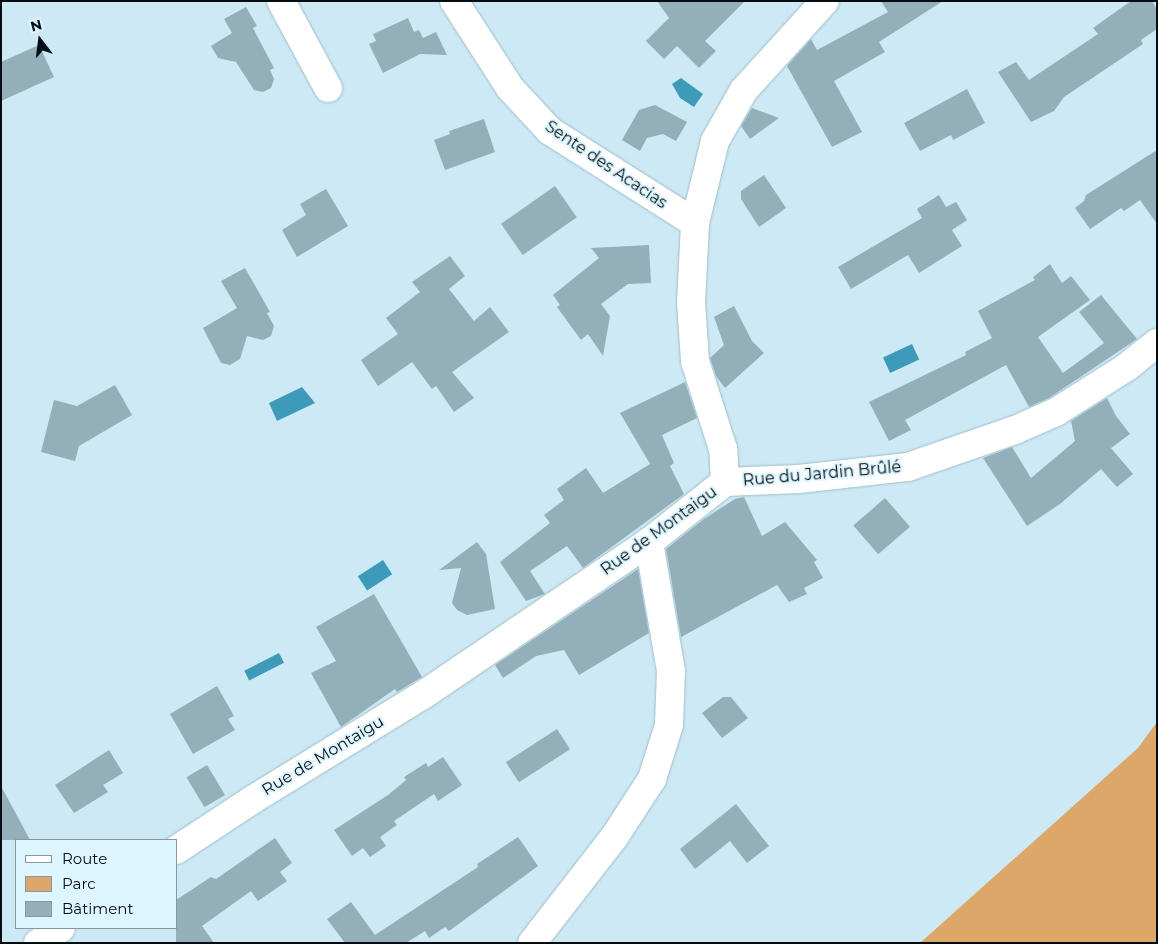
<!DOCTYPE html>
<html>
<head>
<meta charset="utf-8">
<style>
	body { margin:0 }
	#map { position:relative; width:1158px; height:944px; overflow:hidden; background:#cce9f5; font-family:Montserrat,sans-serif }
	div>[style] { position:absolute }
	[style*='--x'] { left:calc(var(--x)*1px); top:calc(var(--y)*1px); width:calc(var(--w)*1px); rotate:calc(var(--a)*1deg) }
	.green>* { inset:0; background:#dda769 }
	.water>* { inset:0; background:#3e9ab9; transform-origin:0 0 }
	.building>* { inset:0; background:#93afba; transform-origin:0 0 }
	.roads { filter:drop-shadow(0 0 1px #a1bec9) drop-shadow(0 0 1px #a1bec9) }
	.minor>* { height:28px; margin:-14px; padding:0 14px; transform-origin:14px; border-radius:14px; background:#fff }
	span { translate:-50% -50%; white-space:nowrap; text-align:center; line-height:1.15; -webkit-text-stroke:4px #def6ff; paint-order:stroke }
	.street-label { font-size:16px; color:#040d11 }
	.frame { position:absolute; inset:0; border:2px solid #040d11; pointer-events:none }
	.legend { position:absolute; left:15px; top:839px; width:162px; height:90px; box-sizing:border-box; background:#def6ff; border:1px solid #8799a0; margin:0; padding:6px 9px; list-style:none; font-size:15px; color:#040d11 }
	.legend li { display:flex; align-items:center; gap:10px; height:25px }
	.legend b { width:25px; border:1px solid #8799a0 }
	.north { position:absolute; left:15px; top:15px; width:50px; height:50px; -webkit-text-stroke:4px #def6ff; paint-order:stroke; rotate:345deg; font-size:14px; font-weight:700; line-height:20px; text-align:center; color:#040d11 }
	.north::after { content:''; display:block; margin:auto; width:18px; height:22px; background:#040d11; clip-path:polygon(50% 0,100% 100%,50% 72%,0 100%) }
</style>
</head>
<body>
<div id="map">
	<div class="green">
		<i style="clip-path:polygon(1157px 722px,1157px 943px,920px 943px,1138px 748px)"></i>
	</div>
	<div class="water">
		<i style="clip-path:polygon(681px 78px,703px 94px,694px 107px,680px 98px,672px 84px)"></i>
		<i style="left:912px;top:344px;width:17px;height:32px;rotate:65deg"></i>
		<i style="clip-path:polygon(302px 387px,315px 403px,277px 421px,269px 403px)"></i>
		<i style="left:383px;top:560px;width:17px;height:30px;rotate:57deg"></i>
		<i style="left:279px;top:653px;width:11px;height:39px;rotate:63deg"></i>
	</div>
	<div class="building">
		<i style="clip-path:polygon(657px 1px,745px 1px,705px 41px,716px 51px,699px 68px,677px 46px,664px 59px,646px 41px,669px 18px)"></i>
		<i style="clip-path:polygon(881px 1px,943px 1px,879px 42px,885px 52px,834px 81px,862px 132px,832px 147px,787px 66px,811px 39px,817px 50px,888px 12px)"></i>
		<i style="clip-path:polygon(1131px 1px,1152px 1px,1157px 9px,1157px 29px,1141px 40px,1143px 44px,1064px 97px,1054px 111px,1031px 122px,998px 72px,1016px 62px,1029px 80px,1098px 34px,1093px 28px)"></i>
		<i style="clip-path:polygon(246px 7px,257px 26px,253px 28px,274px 68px,270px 70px,274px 79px,271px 88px,263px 92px,254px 90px,236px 62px,218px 58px,211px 46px,232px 33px,224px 19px)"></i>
		<i style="clip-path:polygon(408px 18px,414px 32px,419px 30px,423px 38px,436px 32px,447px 55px,420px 54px,383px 73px,369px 44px,376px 41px,373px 34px)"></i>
		<i style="clip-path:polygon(39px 45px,54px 77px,1px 101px,1px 62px)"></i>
		<i style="clip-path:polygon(967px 89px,985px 123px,953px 140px,951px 135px,920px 151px,904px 123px)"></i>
		<i style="clip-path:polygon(655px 105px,687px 122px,676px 141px,663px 134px,647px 138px,640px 151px,622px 140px,639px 110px)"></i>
		<i style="clip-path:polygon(752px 108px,779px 118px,750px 139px,741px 126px)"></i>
		<i style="clip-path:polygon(484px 119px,495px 152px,445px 170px,434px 140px,450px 134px,449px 131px)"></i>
		<i style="clip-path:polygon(1157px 150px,1157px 224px,1140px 200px,1124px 211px,1121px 208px,1090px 229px,1075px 208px,1084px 201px,1086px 195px)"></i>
		<i style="clip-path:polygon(764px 175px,786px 208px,759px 227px,741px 199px,741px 191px)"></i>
		<i style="left:555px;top:186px;width:38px;height:66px;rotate:55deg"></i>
		<i style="clip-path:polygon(326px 189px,348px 226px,297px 257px,282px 230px,306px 215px,300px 204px)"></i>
		<i style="clip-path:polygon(939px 195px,946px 207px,956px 202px,967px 220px,952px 230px,962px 246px,919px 273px,908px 255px,851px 289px,838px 267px,922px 218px,917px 209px)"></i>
		<i style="clip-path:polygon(649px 245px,651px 283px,628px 284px,601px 304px,610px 316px,603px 356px,588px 334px,581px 340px,557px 307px,560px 305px,553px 295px,599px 258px,591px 248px)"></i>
		<i style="clip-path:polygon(450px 256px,465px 276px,449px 289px,474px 321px,490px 307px,509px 332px,452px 372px,474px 398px,454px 412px,436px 386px,432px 389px,412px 362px,378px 386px,361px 360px,398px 334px,386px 318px,420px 292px,412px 282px)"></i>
		<i style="clip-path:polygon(1050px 264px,1062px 283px,1071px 276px,1090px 300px,1038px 337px,1063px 373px,1104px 343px,1079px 312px,1101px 295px,1137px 339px,1049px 398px,1029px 407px,1006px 365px,905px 420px,911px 430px,889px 441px,869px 402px,966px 355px,965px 352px,992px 338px,978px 311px,1035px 280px,1033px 277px)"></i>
		<i style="clip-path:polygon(245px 268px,270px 312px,267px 313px,274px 326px,271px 336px,263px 340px,247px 336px,240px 359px,230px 365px,221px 363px,203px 328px,237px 308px,221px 281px)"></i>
		<i style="clip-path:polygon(734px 306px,752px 341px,764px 353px,725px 388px,716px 376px,710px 358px,724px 345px,714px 317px)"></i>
		<i style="clip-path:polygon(685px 382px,697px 418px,662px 435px,674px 463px,670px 466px,684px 494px,583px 568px,567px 546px,530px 571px,545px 594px,526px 601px,500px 562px,550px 523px,544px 515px,564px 500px,557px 489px,586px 468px,603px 493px,650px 464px,620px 413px)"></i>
		<i style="clip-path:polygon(115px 385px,132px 415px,79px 446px,75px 461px,41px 452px,54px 400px,77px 406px)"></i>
		<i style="clip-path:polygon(1107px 398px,1116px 416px,1130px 434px,1111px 448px,1133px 474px,1117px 487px,1101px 469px,1060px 504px,1027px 526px,983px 458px,1012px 447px,1031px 478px,1075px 441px,1071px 421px)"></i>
		<i style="clip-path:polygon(744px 497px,762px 536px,785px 522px,817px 560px,814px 562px,823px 578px,804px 588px,807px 594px,789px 602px,777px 585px,681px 637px,666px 549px,704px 519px,735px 499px)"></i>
		<i style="left:885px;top:498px;width:38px;height:42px;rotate:49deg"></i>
		<i style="clip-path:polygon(477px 542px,486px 554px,495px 609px,467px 615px,457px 610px,452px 603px,461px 568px,439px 570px)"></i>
		<i style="clip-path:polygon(638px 569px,649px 633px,579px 675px,564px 650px,536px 656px,503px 678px,495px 665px)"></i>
		<i style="clip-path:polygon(374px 594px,422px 677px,397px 692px,395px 689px,341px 727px,311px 673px,336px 661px,316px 627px)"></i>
		<i style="clip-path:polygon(217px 686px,234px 716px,228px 719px,235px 730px,193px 754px,170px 714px)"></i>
		<i style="clip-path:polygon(723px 697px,731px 697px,748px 718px,722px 738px,702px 713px)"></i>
		<i style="left:557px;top:729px;width:24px;height:61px;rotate:57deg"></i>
		<i style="clip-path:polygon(109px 750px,123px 773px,103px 785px,108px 792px,74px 813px,55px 785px)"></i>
		<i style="clip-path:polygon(443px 757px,462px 785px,438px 801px,434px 794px,394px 821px,397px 825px,380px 837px,386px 846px,370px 857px,363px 848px,352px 856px,334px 830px,388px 795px,406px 780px,404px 777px,426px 763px,428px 767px)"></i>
		<i style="left:207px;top:765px;width:35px;height:24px;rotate:59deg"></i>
		<i style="clip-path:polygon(1px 786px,21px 823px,30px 840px,1px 840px)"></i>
		<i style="clip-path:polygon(736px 804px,769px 846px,747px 863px,730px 841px,695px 869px,680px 849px)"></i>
		<i style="clip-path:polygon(518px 837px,538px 866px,449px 931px,445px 927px,429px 938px,425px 931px,406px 943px,345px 943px,327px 919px,351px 902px,375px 935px,478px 867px,477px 864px)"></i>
		<i style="clip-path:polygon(275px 838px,292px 863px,280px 872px,287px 881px,258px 901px,251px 891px,202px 926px,214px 943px,176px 943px,176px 900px,211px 877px,216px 879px)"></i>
	</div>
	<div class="roads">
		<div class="minor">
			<i style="--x:281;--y:1;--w:99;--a:61.6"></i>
			<i style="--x:454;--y:1;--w:103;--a:57.2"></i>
			<i style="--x:510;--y:88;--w:59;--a:47.1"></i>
			<i style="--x:550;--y:131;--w:172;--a:32.4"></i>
			<i style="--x:725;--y:482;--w:33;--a:-93"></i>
			<i style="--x:723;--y:449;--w:92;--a:-107.7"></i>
			<i style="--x:695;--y:361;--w:58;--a:-93.9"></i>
			<i style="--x:691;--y:303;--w:80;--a:-87.1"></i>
			<i style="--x:695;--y:223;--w:84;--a:-76.3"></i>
			<i style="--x:715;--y:141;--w:59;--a:-60.4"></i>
			<i style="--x:744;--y:90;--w:120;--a:-47.7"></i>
			<i style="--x:725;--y:482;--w:74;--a:-2.3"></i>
			<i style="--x:799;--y:479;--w:110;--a:-6.3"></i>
			<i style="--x:908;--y:467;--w:113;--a:-19.1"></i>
			<i style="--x:1015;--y:430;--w:45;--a:-23.7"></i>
			<i style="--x:1056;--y:412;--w:84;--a:-32.4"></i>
			<i style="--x:1127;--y:367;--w:38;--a:-39"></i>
			<i style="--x:176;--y:850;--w:91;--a:-33.3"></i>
			<i style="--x:252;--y:800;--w:201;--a:-31.6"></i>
			<i style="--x:423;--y:695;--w:273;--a:-34.1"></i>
			<i style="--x:649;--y:542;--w:97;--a:-38.3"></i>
			<i style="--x:38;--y:943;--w:27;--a:-33"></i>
			<i style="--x:532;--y:943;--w:135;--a:-52.2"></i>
			<i style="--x:615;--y:836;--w:68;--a:-57"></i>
			<i style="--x:652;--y:779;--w:57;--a:-72.5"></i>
			<i style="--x:669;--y:725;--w:54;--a:-87.9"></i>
			<i style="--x:671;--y:671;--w:131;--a:-99.7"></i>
		</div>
	</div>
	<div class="street-label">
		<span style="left:606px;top:165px;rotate:34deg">Sente des Acacias</span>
		<span style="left:822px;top:474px;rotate:-5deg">Rue du Jardin Brûlé</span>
		<span style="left:659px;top:531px;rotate:-36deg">Rue de Montaigu</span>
		<span style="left:323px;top:756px;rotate:-31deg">Rue de Montaigu</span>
	</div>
	<div class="frame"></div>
	<ul class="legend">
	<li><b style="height:6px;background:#fff"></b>Route</li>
	<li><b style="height:14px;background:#dda769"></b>Parc</li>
	<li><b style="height:14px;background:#93afba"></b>Bâtiment</li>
	</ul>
	<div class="north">N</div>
</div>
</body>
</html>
